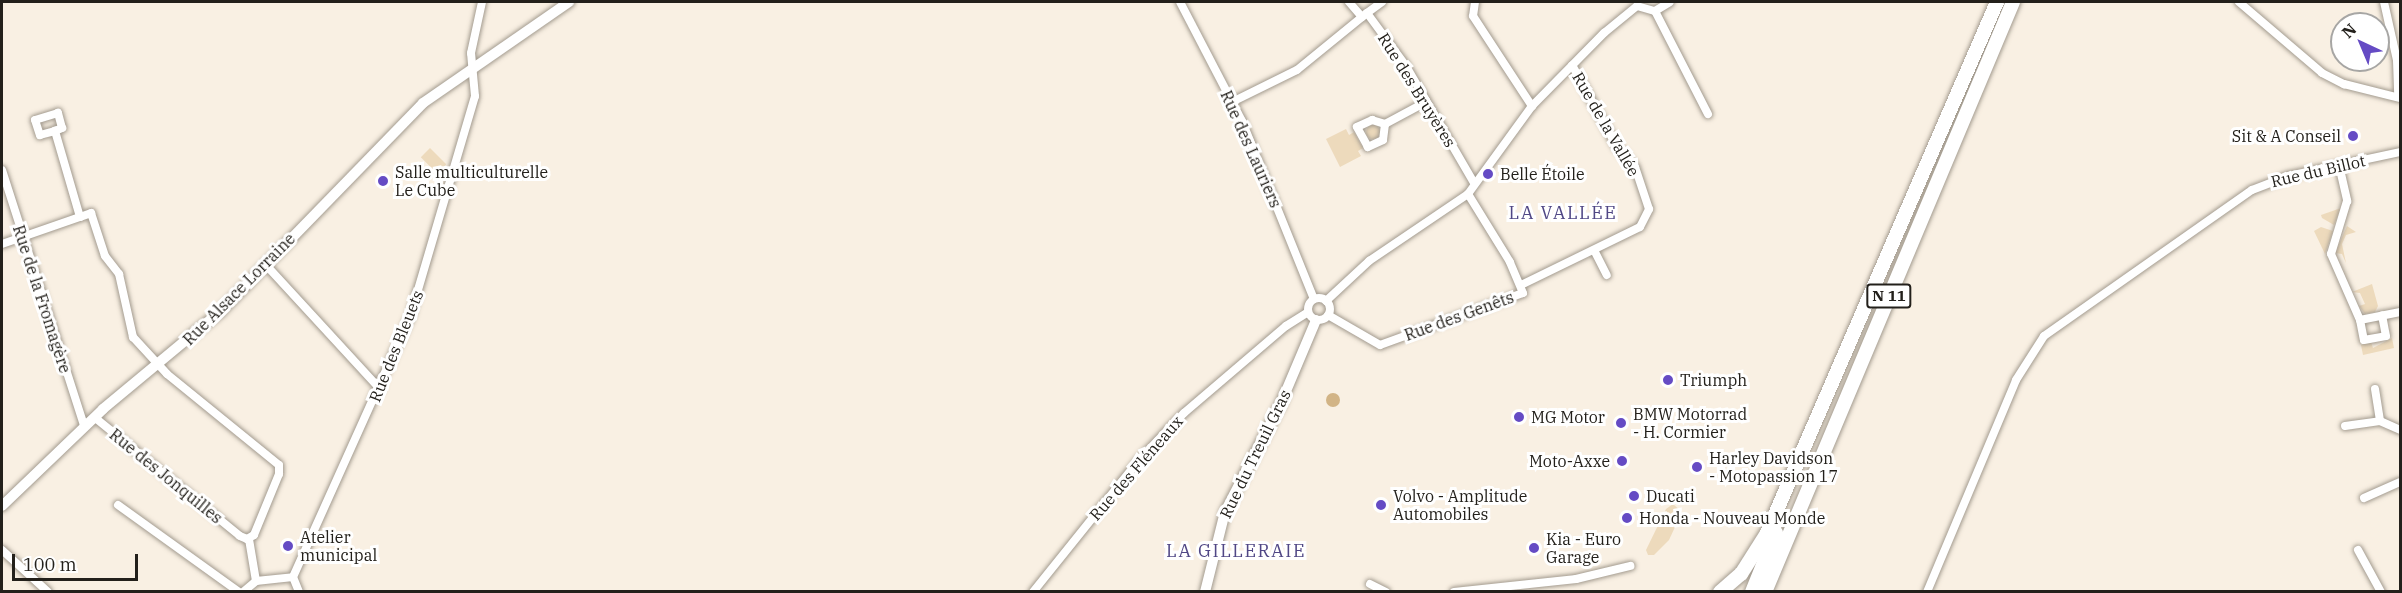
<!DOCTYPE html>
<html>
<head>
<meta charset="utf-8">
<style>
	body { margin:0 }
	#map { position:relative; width:2402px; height:593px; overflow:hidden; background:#f9f0e3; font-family:"IBM Plex Serif",serif }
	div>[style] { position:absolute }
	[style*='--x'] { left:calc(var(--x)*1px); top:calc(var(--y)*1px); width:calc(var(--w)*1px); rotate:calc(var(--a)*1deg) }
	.green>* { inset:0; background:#eddabc; transform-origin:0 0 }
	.round { border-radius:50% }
	.water>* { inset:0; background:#d2b486 }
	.roads { filter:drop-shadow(0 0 2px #a39b8f) drop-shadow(0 0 2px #a39b8f) }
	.street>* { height:8px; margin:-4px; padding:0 4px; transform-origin:4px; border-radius:4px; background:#fff }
	.street>.ring { margin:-4px; padding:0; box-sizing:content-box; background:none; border:8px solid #fff; border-radius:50% }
	.secondary>* { height:10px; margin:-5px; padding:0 5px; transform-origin:5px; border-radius:5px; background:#fff }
	.highway>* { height:14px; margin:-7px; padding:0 7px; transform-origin:7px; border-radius:7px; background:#fff }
	.dots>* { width:16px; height:16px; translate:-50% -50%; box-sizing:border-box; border:3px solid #fff; border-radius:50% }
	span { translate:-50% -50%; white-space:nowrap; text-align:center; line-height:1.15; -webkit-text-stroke:6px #fff; paint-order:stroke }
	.shield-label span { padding:2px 4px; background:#fff; border:2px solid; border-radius:4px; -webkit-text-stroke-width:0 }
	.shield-label { font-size:15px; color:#23201b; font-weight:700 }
	.street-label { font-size:16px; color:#23201b }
	.poi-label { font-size:16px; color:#23201b }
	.right { translate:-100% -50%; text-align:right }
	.left { translate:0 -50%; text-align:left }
	.neighbourhood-label { font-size:18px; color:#504785; letter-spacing:1.5px }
	.frame { position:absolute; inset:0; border:3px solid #23201b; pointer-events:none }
	.north { position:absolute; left:2330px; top:12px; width:60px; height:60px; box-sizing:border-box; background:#fff; border:2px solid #a7a6a4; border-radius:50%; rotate:316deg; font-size:16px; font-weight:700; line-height:24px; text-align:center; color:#23201b }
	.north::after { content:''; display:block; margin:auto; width:21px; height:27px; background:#654bc4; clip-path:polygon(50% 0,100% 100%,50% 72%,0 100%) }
	.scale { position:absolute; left:12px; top:554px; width:126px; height:27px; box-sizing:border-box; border:3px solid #23201b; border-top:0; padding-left:8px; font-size:18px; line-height:21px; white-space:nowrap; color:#23201b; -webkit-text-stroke:4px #fff; paint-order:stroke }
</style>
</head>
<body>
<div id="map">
	<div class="green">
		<i class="round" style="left:1366px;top:125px;width:14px;height:14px"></i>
		<i style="clip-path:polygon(1346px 129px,1349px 135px,1354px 132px,1363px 148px,1358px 151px,1361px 156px,1340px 167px,1326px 139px)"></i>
		<i style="left:430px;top:148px;width:23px;height:13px;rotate:45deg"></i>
		<i style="clip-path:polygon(2341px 208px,2334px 225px,2322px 218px,2321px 215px)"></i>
		<i style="clip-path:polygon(2347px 226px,2356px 232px,2346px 235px,2342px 244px,2346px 263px,2342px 254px,2335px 253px)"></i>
		<i style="clip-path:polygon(2321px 227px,2333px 231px,2325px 254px,2314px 231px)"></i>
		<i style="clip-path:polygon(2372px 284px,2378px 306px,2375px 312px,2365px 314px,2359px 306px,2365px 304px,2360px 293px,2352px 292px)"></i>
		<i style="clip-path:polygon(2392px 338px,2394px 348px,2363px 355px,2361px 345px,2371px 342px,2373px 348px)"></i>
		<i style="clip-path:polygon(1673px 504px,1682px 512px,1669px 540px,1654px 555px,1648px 555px,1646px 550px,1666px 509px)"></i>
	</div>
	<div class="water">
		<i class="round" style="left:1326px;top:393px;width:14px;height:14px"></i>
	</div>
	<div class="roads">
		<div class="street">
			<i style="--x:1180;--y:2;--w:134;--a:62.5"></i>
			<i style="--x:1242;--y:121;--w:192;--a:68"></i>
			<i style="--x:1349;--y:2;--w:20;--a:49"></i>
			<i style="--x:1382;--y:2;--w:19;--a:144"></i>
			<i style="--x:1367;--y:13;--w:66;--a:53.7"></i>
			<i style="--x:1406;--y:66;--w:135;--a:59.8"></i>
			<i style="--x:1475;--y:2;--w:14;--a:98"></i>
			<i style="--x:1473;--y:16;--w:108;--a:56.8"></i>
			<i style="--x:2239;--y:2;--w:109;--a:40.5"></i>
			<i style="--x:2322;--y:73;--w:25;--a:27"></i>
			<i style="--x:2344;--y:84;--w:58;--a:14"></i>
			<i style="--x:2384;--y:2;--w:59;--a:77.4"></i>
			<i style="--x:2397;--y:60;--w:37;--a:88"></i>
			<i style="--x:1637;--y:6;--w:19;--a:16"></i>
			<i style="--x:1655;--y:11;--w:17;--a:-31"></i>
			<i style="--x:1655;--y:11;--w:116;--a:62.8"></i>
			<i style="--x:1232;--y:102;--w:72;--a:-26.2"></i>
			<i style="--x:1297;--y:70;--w:90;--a:-39.2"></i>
			<i style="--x:1385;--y:124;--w:16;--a:97"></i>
			<i style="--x:1383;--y:140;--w:17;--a:155"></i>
			<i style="--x:1368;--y:147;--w:23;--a:-119"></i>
			<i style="--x:1357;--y:127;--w:17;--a:-25"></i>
			<i style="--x:1372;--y:120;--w:14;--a:17"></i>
			<i style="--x:1385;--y:124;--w:47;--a:-28.2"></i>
			<i style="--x:2339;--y:165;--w:37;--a:77"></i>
			<i style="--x:2347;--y:201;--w:55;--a:106.8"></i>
			<i style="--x:2331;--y:254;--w:72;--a:66.3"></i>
			<i style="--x:2360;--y:320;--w:20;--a:79"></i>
			<i style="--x:2364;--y:340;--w:22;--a:-10"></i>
			<i style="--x:2386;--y:336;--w:21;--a:-101"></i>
			<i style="--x:2;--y:170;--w:269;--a:72.2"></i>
			<i style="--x:80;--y:217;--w:12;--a:-20"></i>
			<i style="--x:91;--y:213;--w:45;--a:72"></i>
			<i style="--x:105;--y:256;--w:23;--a:52"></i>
			<i style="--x:119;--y:274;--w:65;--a:77.5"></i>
			<i style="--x:133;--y:337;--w:50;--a:47.4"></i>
			<i style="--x:167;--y:374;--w:144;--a:39.1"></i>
			<i style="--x:279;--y:465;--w:9;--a:90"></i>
			<i style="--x:279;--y:474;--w:66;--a:112.3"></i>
			<i style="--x:254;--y:535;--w:8;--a:150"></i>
			<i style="--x:247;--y:539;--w:8;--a:-157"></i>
			<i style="--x:240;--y:536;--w:188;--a:-140.8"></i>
			<i style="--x:2;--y:244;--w:83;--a:-19.1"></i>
			<i style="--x:80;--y:217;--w:90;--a:-106.2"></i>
			<i style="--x:55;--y:131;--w:8;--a:-23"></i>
			<i style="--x:62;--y:128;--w:16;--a:-105"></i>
			<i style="--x:58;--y:113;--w:24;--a:163"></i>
			<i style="--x:35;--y:120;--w:16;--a:72"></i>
			<i style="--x:40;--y:135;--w:16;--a:-15"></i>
			<i style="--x:1594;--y:250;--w:28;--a:63"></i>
			<i style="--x:266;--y:265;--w:168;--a:47.4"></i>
			<i style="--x:1521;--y:285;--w:132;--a:-26"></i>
			<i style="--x:1640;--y:227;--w:20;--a:-63"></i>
			<i style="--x:1649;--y:209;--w:44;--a:-108.4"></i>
			<i style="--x:1635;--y:167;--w:29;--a:-131"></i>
			<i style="--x:1616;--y:145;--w:91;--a:-118.8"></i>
			<i class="ring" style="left:1308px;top:298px;width:14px;height:14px"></i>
			<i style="--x:1326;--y:301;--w:59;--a:-42.9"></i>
			<i style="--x:1369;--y:261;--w:120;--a:-34.1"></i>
			<i style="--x:1468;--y:194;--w:109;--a:-54"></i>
			<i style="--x:1532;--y:106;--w:103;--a:-45.4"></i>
			<i style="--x:1604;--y:33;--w:43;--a:-39.3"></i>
			<i style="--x:1328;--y:315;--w:60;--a:30"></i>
			<i style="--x:1380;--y:345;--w:152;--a:-20"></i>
			<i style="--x:1523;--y:293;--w:34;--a:-113"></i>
			<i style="--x:1510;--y:262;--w:80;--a:-121.7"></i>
			<i style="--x:2360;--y:320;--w:41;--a:-11.3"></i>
			<i style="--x:2375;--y:389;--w:32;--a:81"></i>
			<i style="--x:2345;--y:426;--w:35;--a:-8"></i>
			<i style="--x:2380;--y:421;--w:22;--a:24"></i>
			<i style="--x:2364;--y:498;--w:39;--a:-24"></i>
			<i style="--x:118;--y:505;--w:149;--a:35.7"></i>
			<i style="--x:2;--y:550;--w:62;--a:42.4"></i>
			<i style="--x:2358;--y:550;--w:48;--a:61.3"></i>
			<i style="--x:293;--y:577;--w:285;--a:-65.8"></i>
			<i style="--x:410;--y:317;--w:230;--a:-73.6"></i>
			<i style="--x:475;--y:96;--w:43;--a:-95.3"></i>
			<i style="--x:471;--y:53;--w:52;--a:-77.8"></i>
			<i style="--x:293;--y:577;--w:16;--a:68"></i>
			<i style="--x:256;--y:581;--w:37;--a:-6"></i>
			<i style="--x:1370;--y:584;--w:18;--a:27"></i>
			<i style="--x:243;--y:592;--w:17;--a:-40"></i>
			<i style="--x:256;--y:581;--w:43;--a:-99.5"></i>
			<i style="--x:1033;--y:592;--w:169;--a:-51.2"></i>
			<i style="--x:1139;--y:460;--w:65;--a:-46.2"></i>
			<i style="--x:1184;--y:413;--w:134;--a:-40.5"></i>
			<i style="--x:1286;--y:326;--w:26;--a:-32"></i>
			<i style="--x:1454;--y:592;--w:123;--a:-6.1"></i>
			<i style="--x:1576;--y:579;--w:56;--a:-13.5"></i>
			<i style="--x:1927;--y:592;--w:230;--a:-67.2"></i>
			<i style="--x:2016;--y:380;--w:52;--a:-57.5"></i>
			<i style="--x:2044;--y:336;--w:254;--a:-35.1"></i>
			<i style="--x:2252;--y:190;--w:39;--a:-21"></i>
			<i style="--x:2288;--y:176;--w:115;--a:-12.1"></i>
		</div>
		<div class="secondary">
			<i style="--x:2;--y:506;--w:140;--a:-43.8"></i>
			<i style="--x:103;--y:409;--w:152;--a:-39.7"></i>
			<i style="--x:220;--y:312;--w:291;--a:-45.8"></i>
			<i style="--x:423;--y:103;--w:178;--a:-34.7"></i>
			<i style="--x:1205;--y:592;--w:82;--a:-76"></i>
			<i style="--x:1225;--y:512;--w:123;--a:-62.8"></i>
			<i style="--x:1281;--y:403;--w:90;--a:-67.1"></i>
		</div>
		<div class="highway">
			<i style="--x:1720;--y:592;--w:28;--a:-41"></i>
			<i style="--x:1741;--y:574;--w:49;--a:-57.6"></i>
			<i style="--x:1767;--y:533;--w:579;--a:-66.58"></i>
			<i style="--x:1752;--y:592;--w:64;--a:-67.9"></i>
			<i style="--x:1765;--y:592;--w:640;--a:-67.2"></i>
		</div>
	</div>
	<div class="dots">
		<i style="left:2353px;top:136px;background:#654bc4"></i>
		<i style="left:1488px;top:174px;background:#654bc4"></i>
		<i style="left:383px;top:181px;background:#654bc4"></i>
		<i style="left:1668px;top:380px;background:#654bc4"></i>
		<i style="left:1519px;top:417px;background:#654bc4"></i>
		<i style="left:1621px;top:423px;background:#654bc4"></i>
		<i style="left:1622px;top:461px;background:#654bc4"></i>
		<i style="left:1697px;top:467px;background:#654bc4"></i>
		<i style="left:1634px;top:496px;background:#654bc4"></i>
		<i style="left:1381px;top:505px;background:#654bc4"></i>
		<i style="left:1627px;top:518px;background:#654bc4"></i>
		<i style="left:288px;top:546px;background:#654bc4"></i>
		<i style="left:1534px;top:548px;background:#654bc4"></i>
	</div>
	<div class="shield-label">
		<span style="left:1889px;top:296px">N 11</span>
	</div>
	<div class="street-label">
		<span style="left:1417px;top:90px;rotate:58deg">Rue des Bruyères</span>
		<span style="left:1606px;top:124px;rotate:60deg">Rue de la Vallée</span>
		<span style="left:1251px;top:149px;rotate:66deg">Rue des Lauriers</span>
		<span style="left:2318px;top:171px;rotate:-13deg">Rue du Billot</span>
		<span style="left:239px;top:289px;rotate:-45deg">Rue Alsace Lorraine</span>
		<span style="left:42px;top:299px;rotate:72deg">Rue de la Fromagère</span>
		<span style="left:1459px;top:316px;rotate:-20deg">Rue des Genêts</span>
		<span style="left:396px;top:346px;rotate:-68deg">Rue des Bleuets</span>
		<span style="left:1255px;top:454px;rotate:-64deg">Rue du Treuil Gras</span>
		<span style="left:1136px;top:468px;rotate:-49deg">Rue des Fléneaux</span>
		<span style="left:166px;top:476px;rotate:39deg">Rue des Jonquilles</span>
	</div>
	<div class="poi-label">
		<span class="right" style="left:2341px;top:136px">Sit &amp; A Conseil</span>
		<span class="left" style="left:395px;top:181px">Salle multiculturelle<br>Le Cube</span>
		<span class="left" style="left:1500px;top:174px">Belle Étoile</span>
		<span class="left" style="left:1680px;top:380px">Triumph</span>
		<span class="left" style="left:1633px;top:423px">BMW Motorrad<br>- H. Cormier</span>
		<span class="left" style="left:1531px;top:417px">MG Motor</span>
		<span class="left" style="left:1709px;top:467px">Harley Davidson<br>- Motopassion 17</span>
		<span class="right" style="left:1610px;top:461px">Moto-Axxe</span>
		<span class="left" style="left:1393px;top:505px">Volvo - Amplitude<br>Automobiles</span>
		<span class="left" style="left:1646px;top:496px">Ducati</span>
		<span class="left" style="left:1639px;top:518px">Honda - Nouveau Monde</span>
		<span class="left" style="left:300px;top:546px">Atelier<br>municipal</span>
		<span class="left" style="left:1546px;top:548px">Kia - Euro<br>Garage</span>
	</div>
	<div class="neighbourhood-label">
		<span style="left:1563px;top:213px">LA VALLÉE</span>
		<span style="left:1236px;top:551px">LA GILLERAIE</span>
	</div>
	<div class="frame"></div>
	<div class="north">N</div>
	<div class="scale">100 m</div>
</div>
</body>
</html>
